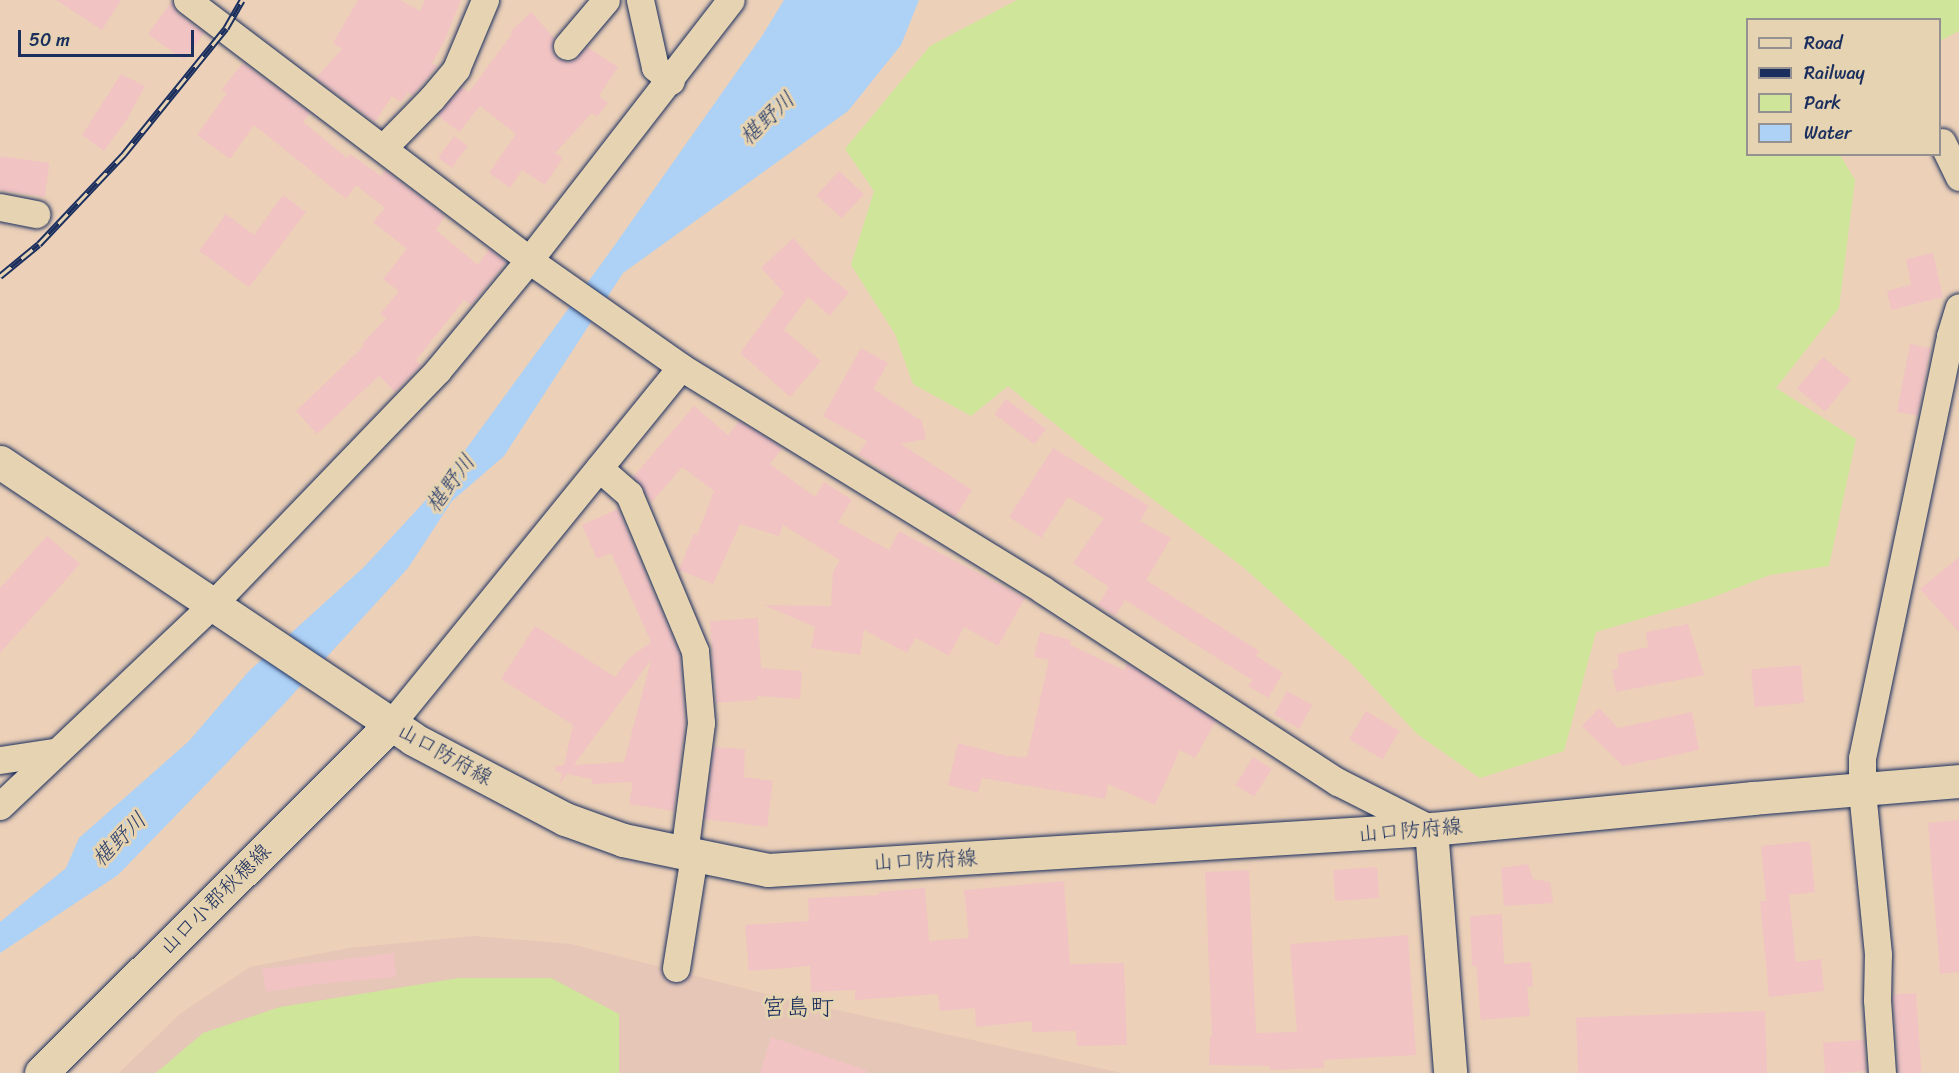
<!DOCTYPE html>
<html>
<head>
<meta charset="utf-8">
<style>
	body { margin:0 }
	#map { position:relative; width:1959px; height:1073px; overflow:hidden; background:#ecd0b8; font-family:Sriracha,"Klee One",sans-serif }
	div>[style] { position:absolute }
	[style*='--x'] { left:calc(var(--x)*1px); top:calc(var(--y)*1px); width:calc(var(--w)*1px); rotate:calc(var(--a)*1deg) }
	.built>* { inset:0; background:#e6c6b7 }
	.green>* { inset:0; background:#cee59a }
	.water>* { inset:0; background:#aed1f6 }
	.building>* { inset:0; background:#f1c3c3; transform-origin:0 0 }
	.roads { filter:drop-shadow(0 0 2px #1b2f5e) drop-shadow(0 0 2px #1b2f5e) }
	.street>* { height:27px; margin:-13.5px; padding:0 13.5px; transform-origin:13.5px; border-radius:13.5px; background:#e6d3b1 }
	.secondary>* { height:33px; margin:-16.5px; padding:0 16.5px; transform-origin:16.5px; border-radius:16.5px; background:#e6d3b1 }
	.primary>* { height:33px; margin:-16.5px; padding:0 16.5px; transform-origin:16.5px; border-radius:16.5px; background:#e6d3b1 }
	.rail>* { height:7px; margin-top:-3.5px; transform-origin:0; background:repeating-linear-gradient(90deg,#e6d3b1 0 14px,#1b2f5e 0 28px); box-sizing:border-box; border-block:2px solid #1b2f5e }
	span { translate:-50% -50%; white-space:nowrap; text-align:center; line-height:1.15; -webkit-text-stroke:6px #e6d3b1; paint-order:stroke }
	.street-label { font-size:21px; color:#1b2f5e }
	.water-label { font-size:22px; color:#2a3f6d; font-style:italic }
	.quarter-label { font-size:24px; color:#1b2f5e }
	.legend { position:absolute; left:1746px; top:18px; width:195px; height:138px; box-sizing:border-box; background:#e6d3b1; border:2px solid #959190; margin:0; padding:8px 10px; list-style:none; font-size:18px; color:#1b2f5e }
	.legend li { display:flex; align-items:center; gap:12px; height:30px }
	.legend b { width:30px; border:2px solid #959190 }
	.scale { position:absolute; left:18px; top:30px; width:176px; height:27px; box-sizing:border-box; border:3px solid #1b2f5e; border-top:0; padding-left:8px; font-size:18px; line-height:21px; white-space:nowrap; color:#1b2f5e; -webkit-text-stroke:4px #e6d3b1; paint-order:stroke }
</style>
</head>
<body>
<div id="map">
	<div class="built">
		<i style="clip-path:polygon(474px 936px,571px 944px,774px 996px,1121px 1073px,119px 1073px,181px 1013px,250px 967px,349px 948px)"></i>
	</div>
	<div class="green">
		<i style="clip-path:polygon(1017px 0,1959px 0,1959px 31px,1940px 41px,1940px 20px,1748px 20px,1748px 154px,1840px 155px,1855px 180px,1839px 308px,1776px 388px,1856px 439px,1829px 566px,1770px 575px,1708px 599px,1596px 632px,1564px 751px,1480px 778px,1417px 734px,1351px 663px,1243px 567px,1091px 453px,1008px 386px,971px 416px,913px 384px,895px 334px,851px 265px,874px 191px,845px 149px,930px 46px)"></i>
		<i style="clip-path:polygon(459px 978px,551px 978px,619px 1014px,619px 1073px,156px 1073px,203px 1033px,280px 1007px)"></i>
	</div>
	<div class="water">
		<i style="clip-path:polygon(784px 0,919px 0,901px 45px,848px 111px,623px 273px,504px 456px,452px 501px,408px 568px,283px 705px,118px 875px,0 953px,0 922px,66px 868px,79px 838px,189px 741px,249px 671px,364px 567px,439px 486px,612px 249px,762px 36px)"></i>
	</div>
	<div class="building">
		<i style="clip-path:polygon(56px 0,121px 0,102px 30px)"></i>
		<i style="clip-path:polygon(358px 0,400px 0,420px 11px,425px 0,461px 0,444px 42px,432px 63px,437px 67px,412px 96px,408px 92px,401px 102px,392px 96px,375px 122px,316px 78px,342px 49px,333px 43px)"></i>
		<i style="clip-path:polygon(172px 1px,177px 13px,204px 33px,184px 60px,148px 34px)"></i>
		<i style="clip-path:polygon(531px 12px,554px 38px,552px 51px,557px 58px,565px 62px,573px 61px,587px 47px,618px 67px,599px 96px,608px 103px,597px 117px,592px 113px,555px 153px,563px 158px,545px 185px,522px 170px,510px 188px,489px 173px,516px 134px,480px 106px,459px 132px,437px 115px,462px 87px,469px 92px,512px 34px,510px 32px)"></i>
		<i style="clip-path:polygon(243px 63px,310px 113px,303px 122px,347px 158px,350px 154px,381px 176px,385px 170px,445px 216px,436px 230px,478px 265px,489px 249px,506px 262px,471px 305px,464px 300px,416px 360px,421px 365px,395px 392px,379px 376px,317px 434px,296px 411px,364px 346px,362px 344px,386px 319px,380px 314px,399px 291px,383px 279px,407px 249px,373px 222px,385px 208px,356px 185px,346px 199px,254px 125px,230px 159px,197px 135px,227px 93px,222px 89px)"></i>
		<i style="clip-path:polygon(121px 74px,145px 86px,127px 119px,104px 151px,82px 135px)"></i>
		<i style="left:454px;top:136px;width:17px;height:27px;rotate:36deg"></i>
		<i style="left:0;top:156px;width:50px;height:34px;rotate:8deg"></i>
		<i style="left:839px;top:171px;width:34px;height:33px;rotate:43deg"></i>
		<i style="clip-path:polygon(283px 195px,306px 212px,249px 287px,199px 251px,226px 214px,254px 235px)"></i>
		<i style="clip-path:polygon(793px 238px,823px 271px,849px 292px,830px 316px,808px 297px,784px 330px,821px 361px,790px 397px,740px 353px,784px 293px,761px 268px)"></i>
		<i style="clip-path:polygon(1933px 253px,1943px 297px,1891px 310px,1887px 291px,1911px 285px,1906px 259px)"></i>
		<i style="left:1910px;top:344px;width:21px;height:69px;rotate:11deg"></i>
		<i style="clip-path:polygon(861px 348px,888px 363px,873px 389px,922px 421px,926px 439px,901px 444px,972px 490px,955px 517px,858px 454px,867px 441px,823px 416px)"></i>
		<i style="left:1823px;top:357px;width:36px;height:41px;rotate:39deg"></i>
		<i style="left:1006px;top:399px;width:50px;height:19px;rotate:37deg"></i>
		<i style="clip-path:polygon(694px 406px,728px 435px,739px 421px,775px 443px,782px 449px,770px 464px,815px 497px,824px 482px,852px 500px,838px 522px,889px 550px,899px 531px,1025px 598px,998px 646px,964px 627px,949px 656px,916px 638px,907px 653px,864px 630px,860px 655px,811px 648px,815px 627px,764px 605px,831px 606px,833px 571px,840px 560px,783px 525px,779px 536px,740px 524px,713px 584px,679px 570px,694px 533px,697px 535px,714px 491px,682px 467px,652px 502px,633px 477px)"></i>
		<i style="clip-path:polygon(1053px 448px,1149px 506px,1140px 521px,1171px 538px,1146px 580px,1259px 651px,1256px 656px,1283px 673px,1268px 698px,1248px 686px,1252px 680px,1125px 600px,1115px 616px,1098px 605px,1109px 587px,1073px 563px,1104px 518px,1068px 497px,1041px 538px,1009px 517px)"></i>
		<i style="clip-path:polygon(evenodd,618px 509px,680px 655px,685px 723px,674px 811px,629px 804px,633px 782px,592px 784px,592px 779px,567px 774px,560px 784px,562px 773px,555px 771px,555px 766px,564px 765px,573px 725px,501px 679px,535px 626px,615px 677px,629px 658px,651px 642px,611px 553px,597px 559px,582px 525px,618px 509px,651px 660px,624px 762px,574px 765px,651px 660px)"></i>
		<i style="clip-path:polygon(47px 536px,80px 564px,0 653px,0 588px)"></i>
		<i style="clip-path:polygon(1959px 557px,1959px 632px,1920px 589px)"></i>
		<i style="clip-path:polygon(758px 618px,761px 668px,802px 671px,800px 699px,757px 696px,757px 700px,716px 703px,710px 621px)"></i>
		<i style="clip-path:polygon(1688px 624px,1704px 675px,1616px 692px,1612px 670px,1619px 668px,1617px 654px,1648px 647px,1646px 632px)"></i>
		<i style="clip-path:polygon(1040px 632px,1071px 640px,1070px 645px,1124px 670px,1127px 663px,1216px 721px,1195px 758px,1180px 750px,1155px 805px,1108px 784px,1105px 799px,982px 778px,978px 793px,948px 785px,958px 743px,1007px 756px,1027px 757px,1049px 660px,1034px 657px)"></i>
		<i style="left:1801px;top:665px;width:38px;height:50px;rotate:85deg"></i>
		<i style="left:1287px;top:691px;width:29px;height:27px;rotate:29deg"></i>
		<i style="clip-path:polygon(1599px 708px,1618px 728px,1692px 712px,1699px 750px,1623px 766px,1582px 726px)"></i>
		<i style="left:1366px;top:711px;width:39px;height:33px;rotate:31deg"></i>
		<i style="clip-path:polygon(714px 747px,745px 749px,744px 777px,773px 781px,767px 827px,704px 819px)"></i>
		<i style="left:1253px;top:757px;width:22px;height:33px;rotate:32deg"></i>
		<i style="clip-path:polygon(1959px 820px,1959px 972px,1940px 974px,1928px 823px)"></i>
		<i style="clip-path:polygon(1810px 841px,1815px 892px,1789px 895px,1796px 962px,1821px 959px,1824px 991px,1769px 997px,1760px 901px,1766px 901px,1761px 846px)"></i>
		<i style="clip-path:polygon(1528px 864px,1533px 879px,1550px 882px,1553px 903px,1504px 906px,1501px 868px)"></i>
		<i style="left:1377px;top:867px;width:31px;height:44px;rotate:86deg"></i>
		<i style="clip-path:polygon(1249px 870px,1256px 1033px,1297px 1032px,1290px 944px,1408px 935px,1416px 1055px,1323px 1060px,1324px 1068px,1270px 1070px,1270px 1066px,1209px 1065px,1210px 1036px,1212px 1036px,1205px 872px)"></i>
		<i style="clip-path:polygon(1064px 881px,1070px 964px,1124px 963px,1127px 1045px,1077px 1046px,1076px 1031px,1032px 1032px,1032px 1021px,976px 1027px,975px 1008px,940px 1011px,938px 994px,855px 1000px,855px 990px,811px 992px,810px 966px,749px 971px,745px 925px,809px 921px,808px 898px,879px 895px,879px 892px,925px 888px,929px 941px,969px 938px,964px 890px)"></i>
		<i style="clip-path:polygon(1502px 914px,1504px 964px,1531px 962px,1533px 987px,1527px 987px,1530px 1016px,1481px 1020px,1476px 966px,1472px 966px,1470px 916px)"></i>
		<i style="clip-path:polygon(394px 953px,396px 977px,319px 984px,266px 992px,262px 969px)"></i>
		<i style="left:1916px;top:993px;width:80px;height:23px;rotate:86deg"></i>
		<i style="left:1765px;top:1011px;width:62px;height:189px;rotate:88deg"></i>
		<i style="clip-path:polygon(771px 1037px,866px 1070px,866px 1073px,760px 1073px)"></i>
		<i style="left:1864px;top:1040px;width:31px;height:41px;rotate:86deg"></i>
	</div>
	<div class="roads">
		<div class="street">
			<i style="--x:187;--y:0;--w:430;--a:37.2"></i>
			<i style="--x:529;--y:260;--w:186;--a:35.1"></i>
			<i style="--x:681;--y:367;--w:425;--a:31.6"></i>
			<i style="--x:1043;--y:590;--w:352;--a:33.1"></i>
			<i style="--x:1338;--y:782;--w:104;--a:26.8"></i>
			<i style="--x:640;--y:0;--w:69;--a:77.4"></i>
			<i style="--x:655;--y:67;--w:21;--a:41"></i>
			<i style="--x:567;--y:46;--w:60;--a:-49.7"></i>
			<i style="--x:1942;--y:142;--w:39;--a:64"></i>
			<i style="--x:383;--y:148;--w:70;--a:-45.6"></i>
			<i style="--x:432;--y:98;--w:38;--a:-50"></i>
			<i style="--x:456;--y:69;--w:75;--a:-67.2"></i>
			<i style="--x:0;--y:207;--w:37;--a:11"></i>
			<i style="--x:599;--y:468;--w:40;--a:41"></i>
			<i style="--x:629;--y:494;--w:170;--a:67.2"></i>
			<i style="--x:695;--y:651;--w:72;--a:85.2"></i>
			<i style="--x:701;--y:723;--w:132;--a:97.4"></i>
			<i style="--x:390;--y:725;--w:461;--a:-50.9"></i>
			<i style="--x:0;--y:760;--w:55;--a:-8.4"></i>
			<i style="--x:0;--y:806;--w:295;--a:-43.5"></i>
			<i style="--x:214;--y:603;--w:323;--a:-46.1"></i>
			<i style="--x:438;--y:370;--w:143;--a:-50.4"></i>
			<i style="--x:529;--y:260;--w:329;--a:-52.2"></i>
			<i style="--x:676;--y:968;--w:113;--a:-80.9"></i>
			<i style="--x:1882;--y:1073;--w:73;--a:-93.9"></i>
			<i style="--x:1877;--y:1000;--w:46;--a:-88.8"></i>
			<i style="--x:1878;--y:954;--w:165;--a:-95.6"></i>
			<i style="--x:1862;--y:790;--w:32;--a:-90"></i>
			<i style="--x:1862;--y:758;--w:431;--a:-78.2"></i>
			<i style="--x:1950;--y:336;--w:30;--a:-73"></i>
		</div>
		<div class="secondary">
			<i style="--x:1431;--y:829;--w:245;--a:85.5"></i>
		</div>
		<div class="primary">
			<i style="--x:0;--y:462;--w:497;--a:33.8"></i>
			<i style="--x:413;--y:739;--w:172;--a:27.8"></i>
			<i style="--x:565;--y:819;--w:62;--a:19.9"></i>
			<i style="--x:623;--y:840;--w:148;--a:11.7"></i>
			<i style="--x:768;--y:870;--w:664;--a:-3.54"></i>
			<i style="--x:1431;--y:829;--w:323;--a:-5.5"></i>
			<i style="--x:1753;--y:798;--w:207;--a:-4.7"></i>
			<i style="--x:41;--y:1073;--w:493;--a:-44.9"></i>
		</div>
	</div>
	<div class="rail">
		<i style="--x:0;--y:276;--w:50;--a:-39.4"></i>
		<i style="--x:39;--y:244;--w:124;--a:-46.6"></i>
		<i style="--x:124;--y:154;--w:162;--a:-51"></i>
		<i style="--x:226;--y:28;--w:32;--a:-60"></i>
	</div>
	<div class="street-label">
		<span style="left:445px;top:754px;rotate:29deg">山口防府線</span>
		<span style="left:1410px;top:830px;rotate:-5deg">山口防府線</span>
		<span style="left:925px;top:860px;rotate:-3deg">山口防府線</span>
		<span style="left:215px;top:899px;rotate:-45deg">山口小郡秋穂線</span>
	</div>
	<div class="water-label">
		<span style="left:767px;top:118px;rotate:-43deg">椹野川</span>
		<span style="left:450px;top:483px;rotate:-53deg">椹野川</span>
		<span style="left:119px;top:839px;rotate:-45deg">椹野川</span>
	</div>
	<div class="quarter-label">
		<span style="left:798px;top:1008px">宮島町</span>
	</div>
	<ul class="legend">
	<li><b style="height:8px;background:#e6d3b1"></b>Road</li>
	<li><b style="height:8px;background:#1b2f5e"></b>Railway</li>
	<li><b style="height:16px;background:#cee59a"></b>Park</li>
	<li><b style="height:16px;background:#aed1f6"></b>Water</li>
	</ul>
	<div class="scale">50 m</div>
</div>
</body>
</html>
